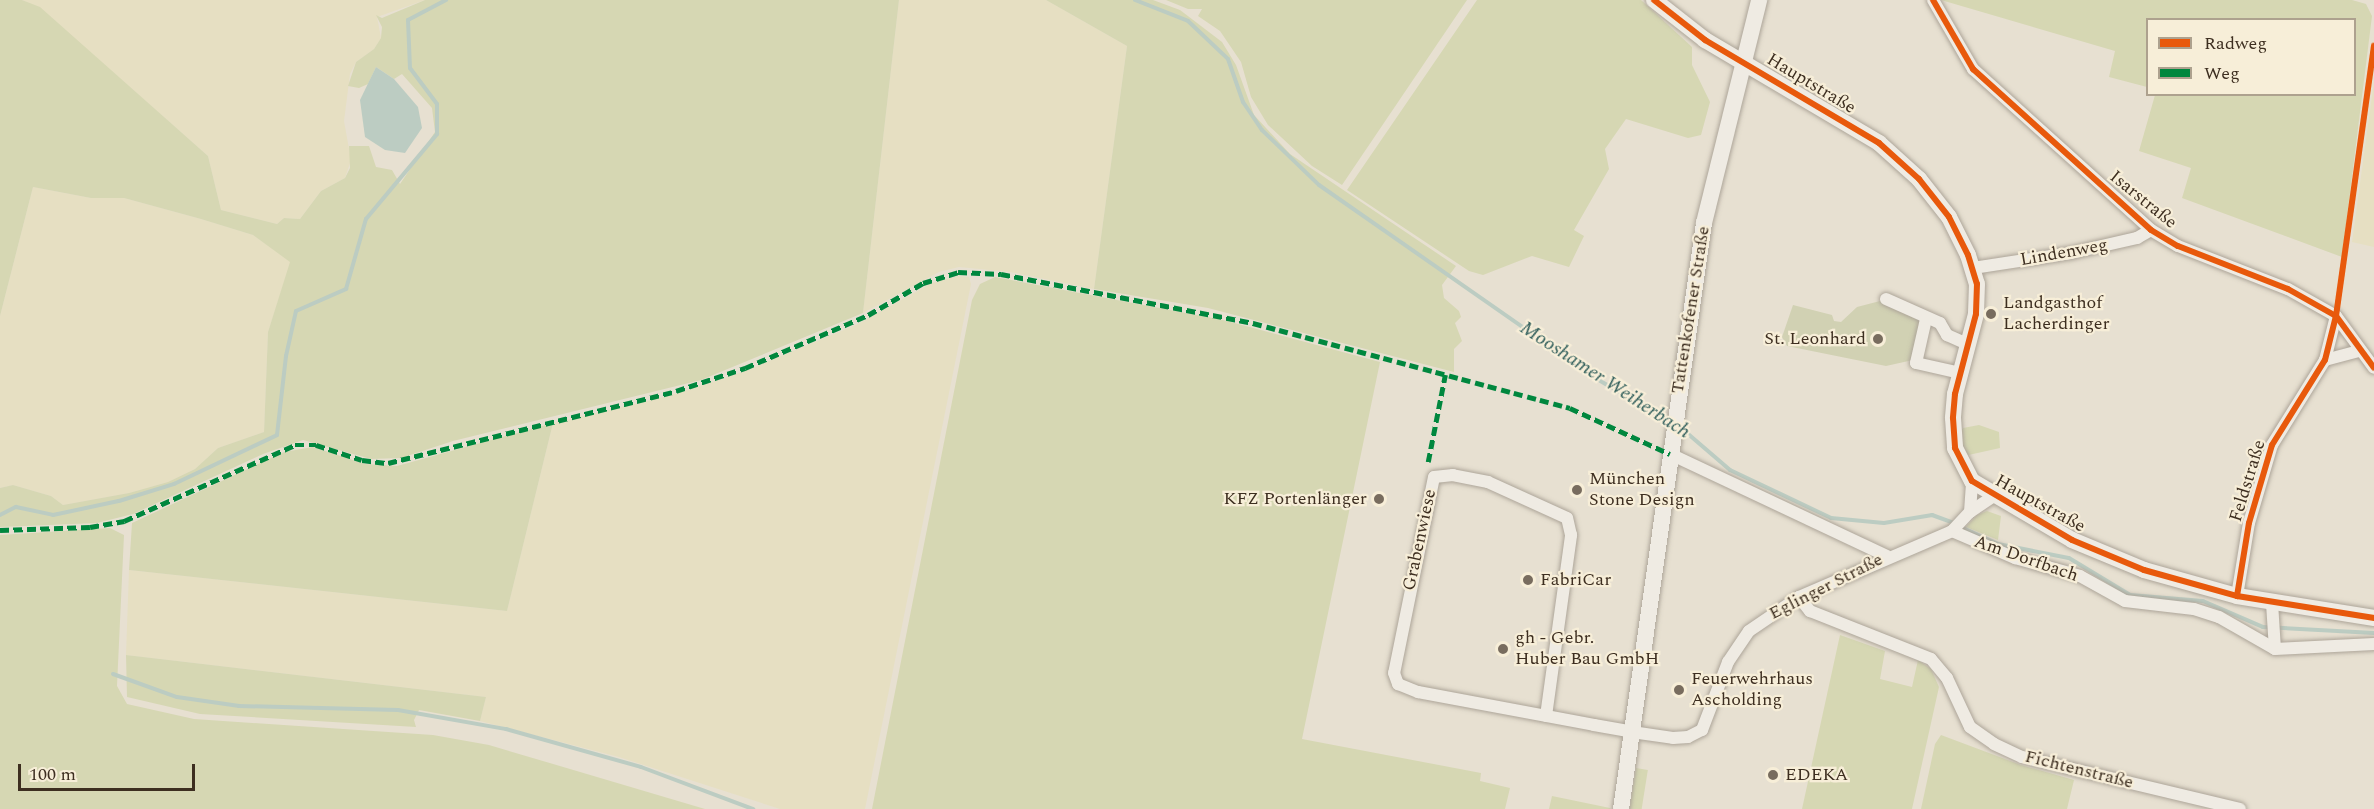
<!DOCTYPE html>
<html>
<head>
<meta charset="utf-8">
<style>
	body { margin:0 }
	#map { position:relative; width:2374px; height:809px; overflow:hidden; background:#e7e0d1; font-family:Spectral,serif }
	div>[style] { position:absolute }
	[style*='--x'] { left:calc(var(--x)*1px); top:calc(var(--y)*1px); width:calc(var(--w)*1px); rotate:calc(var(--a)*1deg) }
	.farmland>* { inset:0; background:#e6dfc2 }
	.green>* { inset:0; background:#d6d7b3; transform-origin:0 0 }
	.cemetery>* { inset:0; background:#d1d1b3 }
	.water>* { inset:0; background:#bcccc2 }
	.stream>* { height:4px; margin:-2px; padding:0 2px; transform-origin:2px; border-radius:2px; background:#bcccc2 }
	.roads { filter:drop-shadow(0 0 2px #ada599) drop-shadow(0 0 2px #ada599) }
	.street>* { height:12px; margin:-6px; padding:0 6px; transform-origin:6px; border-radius:6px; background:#efebe3 }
	.secondary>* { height:16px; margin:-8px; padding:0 8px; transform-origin:8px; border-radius:8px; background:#efebe3 }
	.quiet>* { height:4.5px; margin-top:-2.25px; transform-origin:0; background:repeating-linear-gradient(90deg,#00873e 0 9px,transparent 0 13.5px) }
	.cycleway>* { height:6px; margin:-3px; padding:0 3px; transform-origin:3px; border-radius:3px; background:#e8590c }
	.dots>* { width:16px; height:16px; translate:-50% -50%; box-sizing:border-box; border:3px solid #f7eed8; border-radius:50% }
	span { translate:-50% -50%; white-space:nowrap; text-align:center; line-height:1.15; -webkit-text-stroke:4.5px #f7eed8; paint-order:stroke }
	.street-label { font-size:18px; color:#3d2e20 }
	.poi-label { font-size:18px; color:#3d2e20 }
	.left { translate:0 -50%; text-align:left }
	.right { translate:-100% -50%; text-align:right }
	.water-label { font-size:20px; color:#2f5d5a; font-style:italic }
	.legend { position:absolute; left:2146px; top:18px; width:210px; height:78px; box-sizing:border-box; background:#f7eed8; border:2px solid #ada18e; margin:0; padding:8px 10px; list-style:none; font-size:18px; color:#3d2e20 }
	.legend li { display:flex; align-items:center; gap:12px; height:30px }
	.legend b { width:30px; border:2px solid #ada18e }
	.scale { position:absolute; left:18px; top:764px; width:177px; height:27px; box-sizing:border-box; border:3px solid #3d2e20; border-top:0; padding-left:8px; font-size:18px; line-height:21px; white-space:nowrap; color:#3d2e20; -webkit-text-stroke:4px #f7eed8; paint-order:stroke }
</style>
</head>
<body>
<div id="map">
	<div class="farmland">
		<i style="clip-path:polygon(22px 0,425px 0,377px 17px,381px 38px,374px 49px,356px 62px,350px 74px,344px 121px,351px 160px,345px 178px,321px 191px,300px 219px,284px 218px,277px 224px,221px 210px,208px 156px,40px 8px)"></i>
		<i style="clip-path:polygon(899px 0,1046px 0,1127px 46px,1094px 289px,1010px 272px,959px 267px,939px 272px,863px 313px)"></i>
		<i style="clip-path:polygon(2374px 81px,2374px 247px,2352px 242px)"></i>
		<i style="clip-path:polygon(33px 187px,91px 198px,124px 198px,201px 219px,253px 235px,291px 262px,268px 332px,264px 432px,218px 448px,195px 469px,168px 482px,129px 493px,63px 505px,51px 496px,13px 485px,0 488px,0 316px)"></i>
		<i style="clip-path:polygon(958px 276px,969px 277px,971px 284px,865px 809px,780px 809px,619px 757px,480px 721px,486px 697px,126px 655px,129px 570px,507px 611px,553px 423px,668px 396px,743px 372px,858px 324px,932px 283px)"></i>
	</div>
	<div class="green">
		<i style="clip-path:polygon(0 0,22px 0,40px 7px,208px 156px,221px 210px,277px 224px,284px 218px,300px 219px,321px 191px,345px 178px,350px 168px,349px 146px,369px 146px,376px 167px,392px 170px,400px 184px,435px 132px,432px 108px,402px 74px,394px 79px,376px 67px,368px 84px,359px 88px,348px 86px,356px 62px,374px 49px,381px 38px,382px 27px,376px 15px,382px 18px,425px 0,899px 0,863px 313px,701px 380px,453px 441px,401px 458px,371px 459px,303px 440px,263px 454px,133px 514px,97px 523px,0 527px,0 488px,13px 485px,51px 496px,63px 505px,129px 493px,168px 482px,195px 469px,218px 448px,264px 432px,268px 332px,290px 262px,253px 235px,201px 219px,124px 198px,91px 198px,33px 187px,0 316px)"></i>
		<i style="clip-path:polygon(1046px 0,1153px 0,1180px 10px,1222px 42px,1236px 65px,1254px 115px,1290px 154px,1456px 266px,1442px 285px,1444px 298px,1459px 311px,1461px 317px,1455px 323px,1462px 341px,1454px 349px,1454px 372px,1208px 308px,1094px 289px,1127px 46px)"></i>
		<i style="clip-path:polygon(1166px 0,1467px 0,1342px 185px,1312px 166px,1268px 125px,1251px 97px,1241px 62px,1220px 31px,1198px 16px,1202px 9px,1188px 9px)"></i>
		<i style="clip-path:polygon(1477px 0,1641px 0,1692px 47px,1692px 65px,1710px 102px,1701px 135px,1688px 138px,1626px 119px,1605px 149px,1609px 169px,1574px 230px,1584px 236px,1569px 267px,1532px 256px,1483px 275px,1469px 271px,1347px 190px)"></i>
		<i style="clip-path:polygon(1941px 0,2352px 0,2366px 4px,2372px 16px,2342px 257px,2182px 198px,2191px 168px,2139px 151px,2155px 95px,2354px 94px,2354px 20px,2148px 20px,2147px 87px,2109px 77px,2115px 51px)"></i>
		<i style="clip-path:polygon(995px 277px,1223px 320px,1380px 362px,1302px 739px,1481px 773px,1480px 781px,1510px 788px,1505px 809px,872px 809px,972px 300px,980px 284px)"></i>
		<i style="clip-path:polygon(553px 423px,507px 611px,129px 570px,132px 523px,284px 452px,313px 447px,365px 464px,397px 466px)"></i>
		<i style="clip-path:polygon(1979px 425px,1999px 432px,2000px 448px,1964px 456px,1959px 434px,1963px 428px)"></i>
		<i style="clip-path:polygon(1987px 511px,2001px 516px,1998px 540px,1966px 527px,1977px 515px)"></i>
		<i style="clip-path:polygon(110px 528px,124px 535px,117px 686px,127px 704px,194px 719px,433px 735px,489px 745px,705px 809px,0 809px,0 535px)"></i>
		<i style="clip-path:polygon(1840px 635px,1885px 651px,1880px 679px,1912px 687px,1918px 660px,1931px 669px,1939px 687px,1912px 809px,1802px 809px)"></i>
		<i style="clip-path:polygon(126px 655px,486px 697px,480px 721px,419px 710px,414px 720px,416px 727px,200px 714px,127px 697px)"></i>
		<i style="clip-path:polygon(1941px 735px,2021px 765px,2074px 780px,2067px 809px,1921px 809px,1935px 744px)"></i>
		<i style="left:1636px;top:768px;width:12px;height:41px;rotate:9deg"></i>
		<i style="clip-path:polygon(1552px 796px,1610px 808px,1611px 809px,1549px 809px)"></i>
	</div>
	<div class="cemetery">
		<i style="clip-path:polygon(1880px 301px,1921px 320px,1913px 360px,1886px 366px,1787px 346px,1782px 337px,1793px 305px,1832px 315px,1834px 321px,1841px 322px,1857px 307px)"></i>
	</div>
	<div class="water">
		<i style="clip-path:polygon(376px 67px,394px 79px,418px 107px,422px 128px,405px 153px,385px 150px,365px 137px,360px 100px)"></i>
	</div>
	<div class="stream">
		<i style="--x:1135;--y:0;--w:57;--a:21.6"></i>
		<i style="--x:1188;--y:21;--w:55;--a:43.5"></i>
		<i style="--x:1228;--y:59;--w:46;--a:70.8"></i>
		<i style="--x:1243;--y:102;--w:34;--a:56"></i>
		<i style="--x:1262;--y:130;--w:79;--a:44"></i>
		<i style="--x:1319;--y:185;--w:339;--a:34.9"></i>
		<i style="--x:1597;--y:379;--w:85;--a:30.5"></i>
		<i style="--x:1680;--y:427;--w:66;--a:40.7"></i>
		<i style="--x:1730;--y:470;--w:112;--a:25.4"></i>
		<i style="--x:1831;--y:518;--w:53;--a:5.4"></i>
		<i style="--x:1884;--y:523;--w:49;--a:-9.5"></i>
		<i style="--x:1932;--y:515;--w:23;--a:20"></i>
		<i style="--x:0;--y:515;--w:18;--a:-27"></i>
		<i style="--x:16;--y:507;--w:38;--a:12"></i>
		<i style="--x:53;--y:515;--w:67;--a:-12"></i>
		<i style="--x:119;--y:501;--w:58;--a:-17.2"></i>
		<i style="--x:174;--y:484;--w:114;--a:-25.4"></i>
		<i style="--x:277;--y:435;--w:80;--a:-83.5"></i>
		<i style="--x:286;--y:356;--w:46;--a:-77.5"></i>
		<i style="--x:296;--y:311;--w:55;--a:-23.7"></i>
		<i style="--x:346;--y:289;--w:73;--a:-74.1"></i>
		<i style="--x:366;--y:219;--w:111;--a:-50.1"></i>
		<i style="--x:437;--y:134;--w:30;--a:-90"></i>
		<i style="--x:437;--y:104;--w:45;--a:-126.9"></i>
		<i style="--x:410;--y:68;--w:48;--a:-92.4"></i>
		<i style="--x:408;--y:20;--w:43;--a:-27.8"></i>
		<i style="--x:1961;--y:527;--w:41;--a:24.7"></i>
		<i style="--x:1998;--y:544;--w:72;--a:11.2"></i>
		<i style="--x:2069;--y:558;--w:71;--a:31.2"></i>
		<i style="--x:2130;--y:595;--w:73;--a:4.7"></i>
		<i style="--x:2203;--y:601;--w:65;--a:23.4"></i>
		<i style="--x:2263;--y:627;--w:111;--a:3.1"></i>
		<i style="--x:113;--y:674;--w:68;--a:19.8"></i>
		<i style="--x:177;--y:697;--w:63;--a:8.3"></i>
		<i style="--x:239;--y:706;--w:159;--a:1.4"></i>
		<i style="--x:398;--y:710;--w:110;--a:10"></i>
		<i style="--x:506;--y:729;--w:140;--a:15.7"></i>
		<i style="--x:641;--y:767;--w:120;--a:20.6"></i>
	</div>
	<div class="roads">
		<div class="street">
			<i style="--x:1933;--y:0;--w:80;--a:59.9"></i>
			<i style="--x:1973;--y:69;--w:240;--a:42.1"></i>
			<i style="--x:2151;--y:230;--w:31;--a:31"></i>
			<i style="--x:2178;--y:246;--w:118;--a:21.4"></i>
			<i style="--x:2288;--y:289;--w:55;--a:29.4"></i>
			<i style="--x:2336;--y:316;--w:64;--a:53.8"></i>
			<i style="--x:1973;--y:268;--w:99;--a:-8.7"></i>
			<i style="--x:2071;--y:253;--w:68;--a:-12.8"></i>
			<i style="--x:2137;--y:238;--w:16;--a:-30"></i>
			<i style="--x:1886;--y:299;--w:59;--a:24"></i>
			<i style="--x:1940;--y:323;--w:14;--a:60"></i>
			<i style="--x:1947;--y:335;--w:24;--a:24"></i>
			<i style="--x:1926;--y:319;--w:45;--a:102.8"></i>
			<i style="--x:1916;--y:363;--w:45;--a:12.8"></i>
			<i style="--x:2325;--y:360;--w:35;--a:-15"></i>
			<i style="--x:1670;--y:454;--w:240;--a:25.2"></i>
			<i style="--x:1970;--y:512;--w:29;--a:-34"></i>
			<i style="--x:1952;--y:531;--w:69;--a:23.2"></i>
			<i style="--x:2015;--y:558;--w:67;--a:15.5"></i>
			<i style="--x:2080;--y:576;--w:51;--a:29.1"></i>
			<i style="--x:2125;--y:601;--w:69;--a:6.6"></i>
			<i style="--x:2194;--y:609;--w:26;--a:18"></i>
			<i style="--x:2219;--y:617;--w:64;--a:29.7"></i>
			<i style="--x:2275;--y:649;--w:99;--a:-2.9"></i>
			<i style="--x:2237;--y:596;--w:74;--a:-80.7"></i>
			<i style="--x:2249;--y:523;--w:81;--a:-73.6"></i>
			<i style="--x:2272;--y:445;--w:100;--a:-58.1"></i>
			<i style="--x:2325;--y:360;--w:45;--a:-76"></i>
			<i style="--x:1799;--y:597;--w:18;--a:52"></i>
			<i style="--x:1810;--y:611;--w:130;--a:21.6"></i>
			<i style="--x:1931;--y:659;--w:25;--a:50"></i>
			<i style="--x:1947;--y:678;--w:54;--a:64.9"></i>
			<i style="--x:1970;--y:727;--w:29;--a:35"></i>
			<i style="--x:1994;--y:744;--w:31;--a:25"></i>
			<i style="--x:2022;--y:757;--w:224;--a:13.4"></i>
			<i style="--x:2272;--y:603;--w:46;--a:86.3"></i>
			<i style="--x:1546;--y:716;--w:183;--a:-82.1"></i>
			<i style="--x:1571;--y:535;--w:17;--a:-103"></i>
			<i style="--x:1567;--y:518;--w:87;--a:-155.5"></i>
			<i style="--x:1488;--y:482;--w:36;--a:-169"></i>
			<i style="--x:1453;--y:475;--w:19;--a:174"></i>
			<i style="--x:1434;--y:477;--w:200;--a:101.5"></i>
			<i style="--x:1394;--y:673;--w:12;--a:70"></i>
			<i style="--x:1398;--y:684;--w:22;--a:22"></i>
			<i style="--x:1418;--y:692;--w:179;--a:10.6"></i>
			<i style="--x:1594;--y:725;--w:39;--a:10"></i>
			<i style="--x:1632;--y:732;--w:41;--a:8.3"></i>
			<i style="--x:1673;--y:738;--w:15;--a:-4"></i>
			<i style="--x:1688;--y:737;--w:16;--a:-27"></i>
			<i style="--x:1702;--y:730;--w:73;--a:-69.1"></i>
			<i style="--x:1728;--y:662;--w:37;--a:-56"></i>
			<i style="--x:1749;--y:631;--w:60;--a:-34.2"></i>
			<i style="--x:1799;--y:597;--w:167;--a:-23.3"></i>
			<i style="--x:1952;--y:531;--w:26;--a:-47"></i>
			<i style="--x:1970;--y:512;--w:31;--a:-86"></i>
		</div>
		<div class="secondary">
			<i style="--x:1654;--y:0;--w:65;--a:38.1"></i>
			<i style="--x:1705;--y:40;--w:202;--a:30.6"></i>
			<i style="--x:1879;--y:143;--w:54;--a:42"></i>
			<i style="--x:1919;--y:179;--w:48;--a:51.7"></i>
			<i style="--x:1949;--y:217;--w:42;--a:63.4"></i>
			<i style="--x:1968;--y:255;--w:30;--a:73"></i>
			<i style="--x:1977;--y:284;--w:30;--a:92"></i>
			<i style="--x:1976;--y:314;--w:83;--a:104.7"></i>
			<i style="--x:1955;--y:394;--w:24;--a:95"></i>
			<i style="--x:1953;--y:418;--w:30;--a:86"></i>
			<i style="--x:1955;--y:448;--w:37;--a:63"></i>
			<i style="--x:1972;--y:481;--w:116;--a:30.5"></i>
			<i style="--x:2072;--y:540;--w:78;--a:22.6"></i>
			<i style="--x:2144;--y:570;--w:97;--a:15.6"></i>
			<i style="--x:2237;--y:596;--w:139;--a:9.1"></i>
			<i style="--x:1621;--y:809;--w:592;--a:-81.94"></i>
			<i style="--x:1704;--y:223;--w:230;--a:-76.1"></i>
		</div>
	</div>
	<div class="quiet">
		<i style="--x:1428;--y:462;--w:89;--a:-78.9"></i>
		<i style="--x:0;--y:530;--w:90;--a:-1.9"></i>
		<i style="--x:90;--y:527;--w:35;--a:-10"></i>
		<i style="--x:124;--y:521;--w:187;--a:-24"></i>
		<i style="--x:295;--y:445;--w:21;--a:0"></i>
		<i style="--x:316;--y:445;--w:48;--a:18.1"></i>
		<i style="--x:362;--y:460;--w:26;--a:7"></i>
		<i style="--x:388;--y:463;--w:297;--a:-14"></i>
		<i style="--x:676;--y:391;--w:73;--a:-18.4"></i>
		<i style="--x:745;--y:368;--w:134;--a:-23.3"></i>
		<i style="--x:868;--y:315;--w:64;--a:-30.2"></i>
		<i style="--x:923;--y:283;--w:37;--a:-17"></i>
		<i style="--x:958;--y:272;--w:43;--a:2.7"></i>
		<i style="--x:1001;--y:274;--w:257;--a:11"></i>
		<i style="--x:1253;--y:323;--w:328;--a:15"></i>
		<i style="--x:1570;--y:408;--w:110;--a:24.7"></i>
	</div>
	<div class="cycleway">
		<i style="--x:1654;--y:0;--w:65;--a:38.1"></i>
		<i style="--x:1705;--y:40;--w:202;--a:30.6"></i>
		<i style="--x:1879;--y:143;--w:54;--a:42"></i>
		<i style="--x:1919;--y:179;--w:48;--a:51.7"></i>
		<i style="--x:1949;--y:217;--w:42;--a:63.4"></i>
		<i style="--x:1968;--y:255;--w:30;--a:73"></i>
		<i style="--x:1977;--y:284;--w:30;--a:92"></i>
		<i style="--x:1976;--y:314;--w:83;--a:104.7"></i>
		<i style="--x:1955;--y:394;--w:24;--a:95"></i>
		<i style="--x:1953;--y:418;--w:30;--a:86"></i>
		<i style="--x:1955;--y:448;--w:37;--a:63"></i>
		<i style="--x:1972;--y:481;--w:116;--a:30.5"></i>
		<i style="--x:2072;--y:540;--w:78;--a:22.6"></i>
		<i style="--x:2144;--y:570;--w:97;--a:15.6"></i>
		<i style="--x:2237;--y:596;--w:139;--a:9.1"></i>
		<i style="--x:1933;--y:0;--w:80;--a:59.9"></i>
		<i style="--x:1973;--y:69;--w:240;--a:42.1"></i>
		<i style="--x:2151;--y:230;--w:31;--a:31"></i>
		<i style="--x:2178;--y:246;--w:118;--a:21.4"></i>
		<i style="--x:2288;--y:289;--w:55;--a:29.4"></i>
		<i style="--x:2336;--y:316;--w:64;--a:53.8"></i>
		<i style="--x:2237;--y:596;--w:74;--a:-80.7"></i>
		<i style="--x:2249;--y:523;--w:81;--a:-73.6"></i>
		<i style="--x:2272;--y:445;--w:100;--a:-58.1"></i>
		<i style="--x:2325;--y:360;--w:45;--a:-76"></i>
		<i style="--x:2336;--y:316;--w:273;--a:-82"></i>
	</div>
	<div class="dots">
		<i style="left:1991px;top:314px;background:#786c5e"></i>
		<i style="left:1878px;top:339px;background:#786c5e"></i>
		<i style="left:1577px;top:490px;background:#786c5e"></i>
		<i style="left:1379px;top:499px;background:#786c5e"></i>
		<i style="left:1528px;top:580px;background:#786c5e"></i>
		<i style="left:1503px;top:649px;background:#786c5e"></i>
		<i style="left:1679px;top:690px;background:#786c5e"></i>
		<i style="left:1773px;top:775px;background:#786c5e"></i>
	</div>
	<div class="street-label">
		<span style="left:1811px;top:84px;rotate:31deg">Hauptstraße</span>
		<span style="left:2143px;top:200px;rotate:39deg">Isarstraße</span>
		<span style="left:2064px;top:253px;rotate:-10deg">Lindenweg</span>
		<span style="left:1691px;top:310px;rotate:-81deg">Tattenkofener Straße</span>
		<span style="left:2248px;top:481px;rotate:-73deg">Feldstraße</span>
		<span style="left:2040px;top:504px;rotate:29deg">Hauptstraße</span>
		<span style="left:1420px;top:540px;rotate:-78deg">Grabenwiese</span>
		<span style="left:2026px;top:559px;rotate:19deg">Am Dorfbach</span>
		<span style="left:1826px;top:587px;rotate:-27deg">Eglinger Straße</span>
		<span style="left:2079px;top:770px;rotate:14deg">Fichtenstraße</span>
	</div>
	<div class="poi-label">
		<span class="left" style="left:2003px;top:314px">Landgasthof<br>Lacherdinger</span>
		<span class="right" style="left:1866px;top:339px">St. Leonhard</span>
		<span class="left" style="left:1589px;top:490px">München<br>Stone Design</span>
		<span class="right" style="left:1367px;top:499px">KFZ Portenlänger</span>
		<span class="left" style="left:1540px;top:580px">FabriCar</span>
		<span class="left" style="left:1515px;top:649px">gh - Gebr.<br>Huber Bau GmbH</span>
		<span class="left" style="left:1691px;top:690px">Feuerwehrhaus<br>Ascholding</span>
		<span class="left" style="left:1785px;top:775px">EDEKA</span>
	</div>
	<div class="water-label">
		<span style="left:1605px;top:380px;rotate:33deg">Mooshamer Weiherbach</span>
	</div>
	<ul class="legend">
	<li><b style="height:8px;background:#e8590c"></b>Radweg</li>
	<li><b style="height:8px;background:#00873e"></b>Weg</li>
	</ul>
	<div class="scale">100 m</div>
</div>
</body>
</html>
